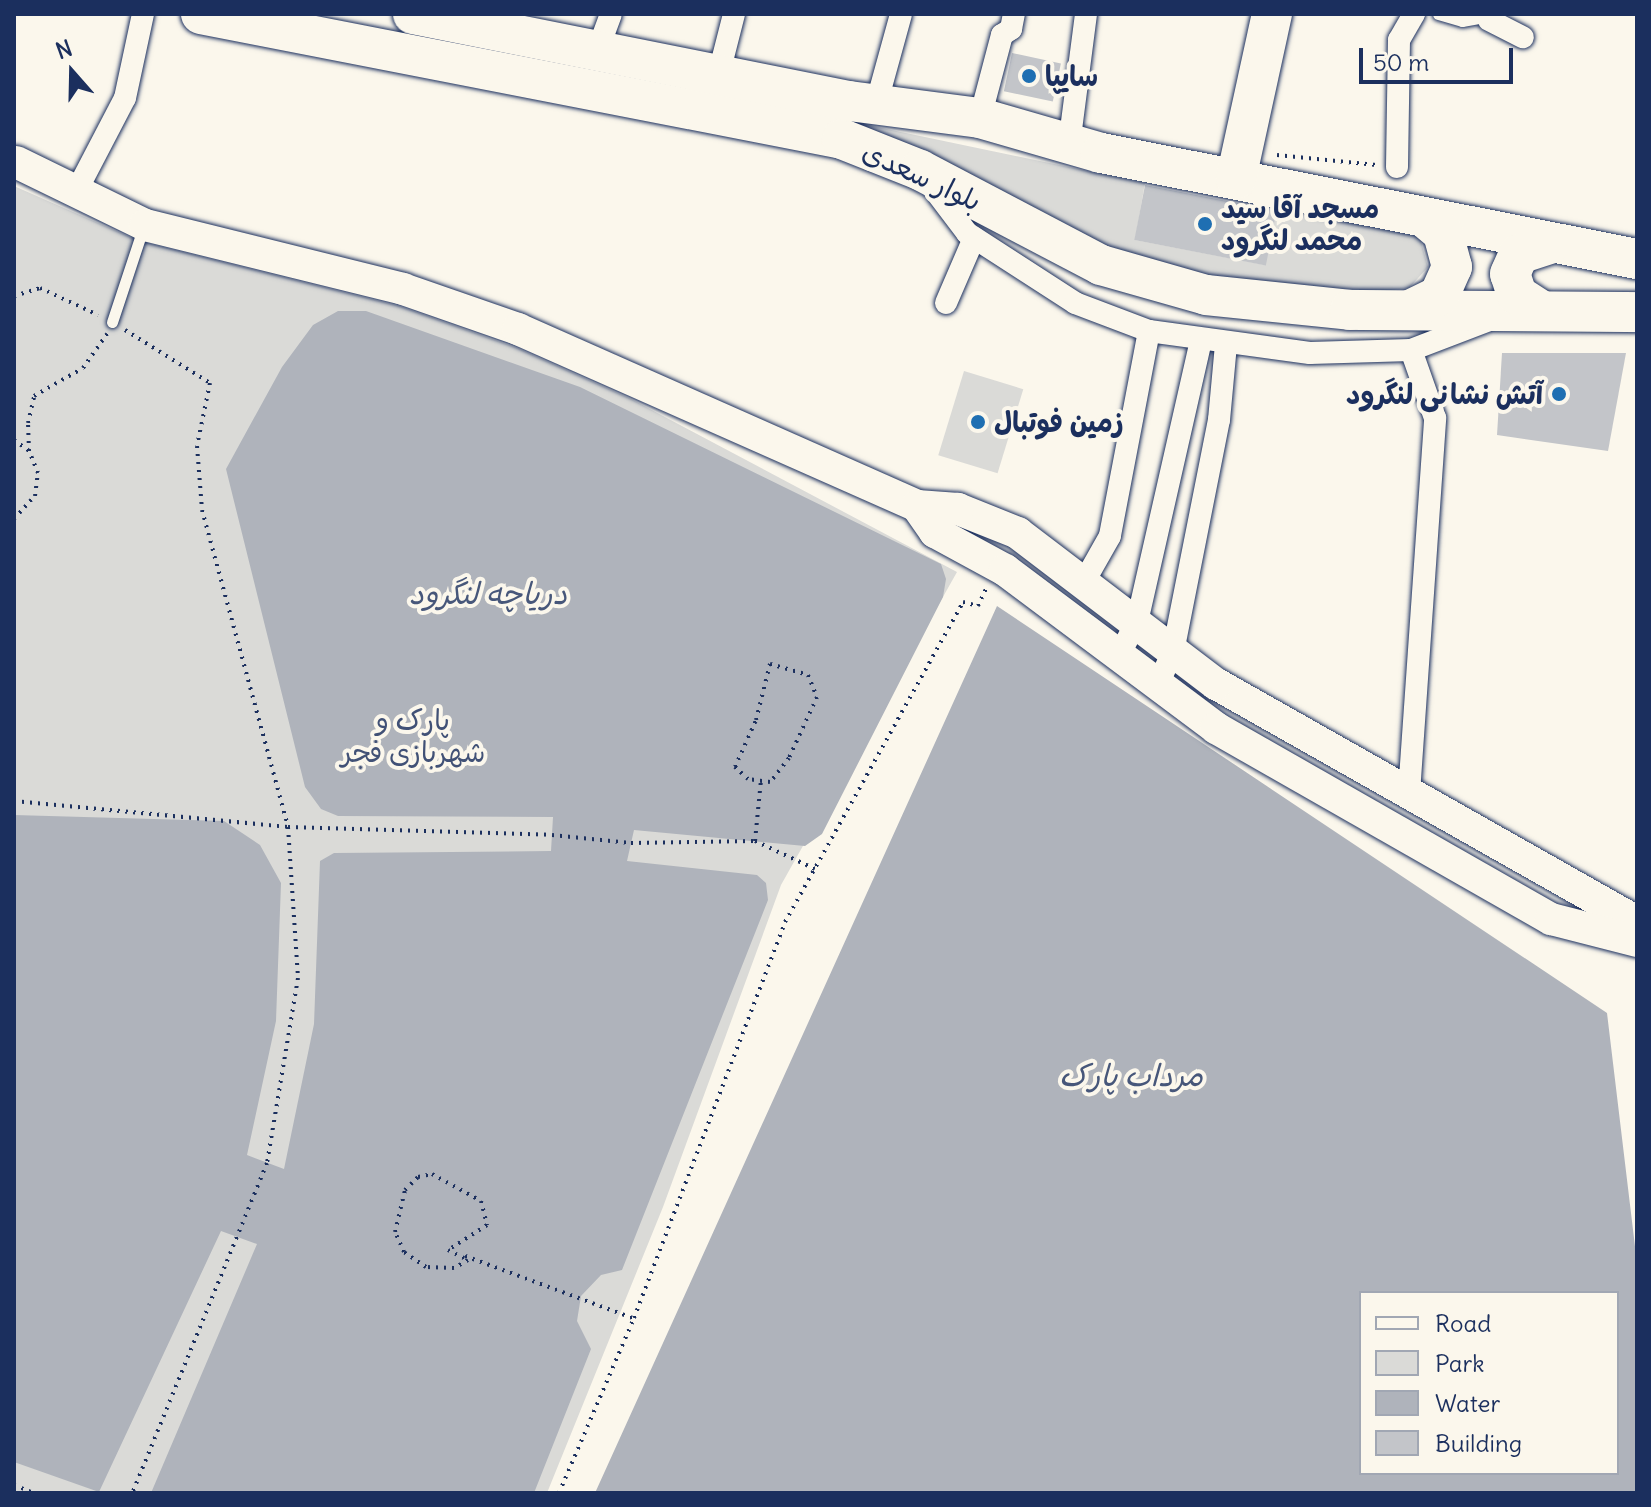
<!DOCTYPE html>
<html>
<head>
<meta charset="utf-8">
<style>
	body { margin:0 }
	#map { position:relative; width:1651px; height:1507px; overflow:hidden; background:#fbf7ec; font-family:Delius,"Playpen Sans Arabic",sans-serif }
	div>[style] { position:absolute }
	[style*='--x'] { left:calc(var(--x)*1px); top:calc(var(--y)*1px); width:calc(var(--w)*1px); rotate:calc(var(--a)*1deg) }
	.green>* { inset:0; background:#dadad7; transform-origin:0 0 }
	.water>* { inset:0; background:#afb3bb }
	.building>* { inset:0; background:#c3c5c9; transform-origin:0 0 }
	.path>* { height:4px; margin-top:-2px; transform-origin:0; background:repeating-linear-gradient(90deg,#1b2f5e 0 2px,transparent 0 8px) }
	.roads { filter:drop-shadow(0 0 2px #1b2f5e) drop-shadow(0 0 2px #1b2f5e) }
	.lane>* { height:11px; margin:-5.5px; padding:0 5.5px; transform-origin:5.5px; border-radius:5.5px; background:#fbf7ec }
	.street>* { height:22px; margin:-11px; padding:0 11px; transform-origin:11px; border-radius:11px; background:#fbf7ec }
	.secondary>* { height:32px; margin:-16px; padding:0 16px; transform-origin:16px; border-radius:16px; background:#fbf7ec }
	.highway>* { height:40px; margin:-20px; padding:0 20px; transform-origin:20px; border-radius:20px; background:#fbf7ec }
	.dots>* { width:22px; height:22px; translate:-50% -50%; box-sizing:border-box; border:4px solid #fbf7ec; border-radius:50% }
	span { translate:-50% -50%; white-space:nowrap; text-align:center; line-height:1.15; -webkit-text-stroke:8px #fbf7ec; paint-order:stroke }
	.poi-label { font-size:28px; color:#1b2f5e; font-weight:700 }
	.left { translate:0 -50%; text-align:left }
	.right { translate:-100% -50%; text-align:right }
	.street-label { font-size:28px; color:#1b2f5e }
	.park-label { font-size:28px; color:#415176 }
	.water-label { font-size:30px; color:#47577a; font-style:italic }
	.frame { position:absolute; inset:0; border:16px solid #1b2f5e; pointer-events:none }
	.legend { position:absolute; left:1359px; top:1291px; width:260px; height:184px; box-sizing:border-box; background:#fbf7ec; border:2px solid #a1a7b3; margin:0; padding:10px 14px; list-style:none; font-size:24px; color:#1b2f5e }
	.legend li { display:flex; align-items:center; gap:16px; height:40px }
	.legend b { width:40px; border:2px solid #a1a7b3 }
	.north { position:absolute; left:32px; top:32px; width:80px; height:80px; -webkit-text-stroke:6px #fbf7ec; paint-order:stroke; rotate:340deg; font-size:22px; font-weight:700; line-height:32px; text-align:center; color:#1b2f5e }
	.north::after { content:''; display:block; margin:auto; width:28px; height:36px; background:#1b2f5e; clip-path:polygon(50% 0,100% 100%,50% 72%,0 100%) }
	.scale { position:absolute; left:1359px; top:48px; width:154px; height:36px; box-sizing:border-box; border:4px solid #1b2f5e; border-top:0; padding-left:10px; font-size:24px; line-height:28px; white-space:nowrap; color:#1b2f5e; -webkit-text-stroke:6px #fbf7ec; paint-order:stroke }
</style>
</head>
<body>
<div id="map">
	<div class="green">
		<i style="clip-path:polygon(858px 123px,1145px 183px,1135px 240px,1265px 265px,1277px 205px,1405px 227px,1420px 238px,1428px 267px,1409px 288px,1381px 291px,1238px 287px,1152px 270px,854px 130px)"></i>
		<i style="clip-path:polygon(14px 186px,139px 241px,399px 306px,517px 348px,631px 399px,957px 572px,781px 885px,663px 1207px,547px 1493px,14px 1493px)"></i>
		<i style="left:964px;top:371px;width:62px;height:88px;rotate:17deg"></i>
	</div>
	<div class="water">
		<i style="clip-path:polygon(338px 311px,366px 311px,580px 387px,941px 564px,946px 579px,943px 597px,822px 834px,805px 846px,634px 830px,627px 861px,757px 875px,766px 883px,768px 900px,622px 1270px,601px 1275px,581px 1296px,577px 1321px,591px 1349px,534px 1493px,151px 1493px,257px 1244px,221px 1231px,99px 1492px,14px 1462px,14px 815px,224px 821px,260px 845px,281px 883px,276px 1021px,247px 1155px,284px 1169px,314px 1024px,320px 861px,334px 853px,551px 851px,553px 817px,338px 816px,321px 809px,305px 787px,226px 469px,282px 367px,313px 325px)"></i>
		<i style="clip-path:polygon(evenodd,997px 606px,1607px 1013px,1637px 1263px,1637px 1493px,595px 1493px,997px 606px,1361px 1293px,1617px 1293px,1617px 1473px,1361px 1473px,1361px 1293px)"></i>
	</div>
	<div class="building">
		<i style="left:1012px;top:53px;width:50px;height:39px;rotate:12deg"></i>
		<i style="left:1145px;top:185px;width:134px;height:56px;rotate:11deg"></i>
		<i style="clip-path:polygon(1502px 353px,1626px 353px,1608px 451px,1497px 435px)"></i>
	</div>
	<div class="path">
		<i style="--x:1277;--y:155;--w:100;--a:5.8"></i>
		<i style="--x:14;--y:296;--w:27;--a:-17"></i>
		<i style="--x:40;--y:288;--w:64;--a:25"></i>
		<i style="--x:125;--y:330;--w:100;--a:31.9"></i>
		<i style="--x:210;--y:383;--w:64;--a:101.7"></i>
		<i style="--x:197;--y:446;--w:64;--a:85.5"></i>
		<i style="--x:202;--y:510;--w:328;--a:74.8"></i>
		<i style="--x:288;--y:827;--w:151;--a:86.2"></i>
		<i style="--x:298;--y:978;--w:188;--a:99.5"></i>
		<i style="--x:267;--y:1163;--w:357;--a:112.2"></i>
		<i style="--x:14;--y:440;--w:19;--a:36"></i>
		<i style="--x:14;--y:519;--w:31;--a:-48"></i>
		<i style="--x:35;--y:496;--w:23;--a:-83"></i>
		<i style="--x:38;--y:473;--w:24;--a:-112"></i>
		<i style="--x:29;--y:451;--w:28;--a:-92"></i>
		<i style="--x:28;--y:423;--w:28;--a:-77"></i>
		<i style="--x:34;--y:396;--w:56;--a:-29.7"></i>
		<i style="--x:83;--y:368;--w:42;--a:-54.8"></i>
		<i style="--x:770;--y:664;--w:40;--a:16"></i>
		<i style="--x:808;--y:675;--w:24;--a:68"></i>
		<i style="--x:817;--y:697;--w:67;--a:114.7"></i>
		<i style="--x:789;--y:758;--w:31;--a:128"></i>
		<i style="--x:770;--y:782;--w:22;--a:-172"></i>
		<i style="--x:748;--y:779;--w:18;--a:-137"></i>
		<i style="--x:735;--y:767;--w:51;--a:-65.9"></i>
		<i style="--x:756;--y:720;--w:58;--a:-76"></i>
		<i style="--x:14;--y:801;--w:275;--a:5.4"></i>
		<i style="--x:288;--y:827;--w:264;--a:1.7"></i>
		<i style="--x:552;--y:835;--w:79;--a:5.8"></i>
		<i style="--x:631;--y:843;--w:124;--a:-0.9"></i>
		<i style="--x:755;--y:841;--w:66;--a:25"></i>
		<i style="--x:755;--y:841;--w:61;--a:-84.4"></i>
		<i style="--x:432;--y:1174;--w:56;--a:28.9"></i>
		<i style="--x:481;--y:1201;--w:25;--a:76"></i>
		<i style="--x:487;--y:1225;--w:46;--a:147.3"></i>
		<i style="--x:448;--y:1250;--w:22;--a:27"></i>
		<i style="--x:468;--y:1260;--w:16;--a:150"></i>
		<i style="--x:454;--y:1268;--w:28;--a:-178"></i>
		<i style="--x:426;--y:1267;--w:27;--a:-146"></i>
		<i style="--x:404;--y:1252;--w:22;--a:-114"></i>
		<i style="--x:395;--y:1232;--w:43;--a:-76.6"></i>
		<i style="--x:405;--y:1190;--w:18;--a:-45"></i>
		<i style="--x:418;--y:1177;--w:14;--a:-12"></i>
		<i style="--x:465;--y:1256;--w:179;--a:20.3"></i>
		<i style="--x:14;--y:1485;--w:22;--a:22"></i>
		<i style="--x:559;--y:1493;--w:190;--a:-66.8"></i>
		<i style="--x:634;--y:1318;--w:424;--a:-69.1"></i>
		<i style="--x:785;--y:922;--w:366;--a:-60.9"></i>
		<i style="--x:963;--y:602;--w:16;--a:15"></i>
		<i style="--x:978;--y:606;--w:21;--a:-65"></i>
	</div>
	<div class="roads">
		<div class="lane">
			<i style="--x:1438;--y:14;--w:25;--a:16"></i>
			<i style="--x:1462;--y:21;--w:28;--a:-10"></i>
			<i style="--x:112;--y:322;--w:102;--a:-71.7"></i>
		</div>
		<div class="street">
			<i style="--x:1489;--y:20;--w:38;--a:27"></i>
			<i style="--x:597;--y:52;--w:40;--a:-69.8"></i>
			<i style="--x:719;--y:73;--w:61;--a:-75.7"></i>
			<i style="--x:876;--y:105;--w:94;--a:-74.6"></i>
			<i style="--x:980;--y:118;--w:86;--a:-75.2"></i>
			<i style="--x:1002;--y:35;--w:11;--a:-34"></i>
			<i style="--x:1011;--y:29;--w:15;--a:-79"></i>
			<i style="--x:1069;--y:145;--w:132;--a:-82.6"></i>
			<i style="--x:1397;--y:167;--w:127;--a:-89.1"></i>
			<i style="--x:1399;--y:40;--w:30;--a:-60"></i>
			<i style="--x:930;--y:184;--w:61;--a:52.9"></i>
			<i style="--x:967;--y:233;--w:129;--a:32.9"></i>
			<i style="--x:1075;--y:303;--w:79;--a:20.7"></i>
			<i style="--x:1149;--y:331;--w:209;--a:100.8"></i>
			<i style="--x:1110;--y:536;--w:53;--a:119.5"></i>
			<i style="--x:76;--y:192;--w:106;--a:-62.5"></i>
			<i style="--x:125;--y:98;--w:86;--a:-77.9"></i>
			<i style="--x:946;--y:303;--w:71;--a:-66.7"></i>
			<i style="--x:1149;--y:331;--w:162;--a:7.8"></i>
			<i style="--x:1310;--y:353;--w:101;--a:-1.7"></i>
			<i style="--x:1411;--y:350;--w:84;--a:-21"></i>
			<i style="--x:1118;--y:657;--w:40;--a:-62"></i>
			<i style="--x:1137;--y:622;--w:288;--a:-77.2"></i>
			<i style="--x:1157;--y:686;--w:38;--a:-65"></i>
			<i style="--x:1173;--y:652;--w:237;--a:-78.8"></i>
			<i style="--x:1219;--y:420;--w:75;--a:-84.7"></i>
			<i style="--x:1409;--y:793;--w:376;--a:-86"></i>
			<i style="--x:1435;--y:418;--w:72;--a:-109.4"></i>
		</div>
		<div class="secondary">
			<i style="--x:16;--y:162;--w:144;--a:26"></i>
			<i style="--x:145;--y:225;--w:266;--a:13.9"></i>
			<i style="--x:403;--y:289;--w:122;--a:19.2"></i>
			<i style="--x:518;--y:329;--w:436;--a:23.9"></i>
			<i style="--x:1637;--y:922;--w:484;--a:-150.5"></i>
			<i style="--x:1216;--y:684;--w:249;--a:-142.7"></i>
			<i style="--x:1018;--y:533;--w:65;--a:-158.2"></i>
			<i style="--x:958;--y:509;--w:41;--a:-175.8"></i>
			<i style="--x:917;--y:506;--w:32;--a:55"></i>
			<i style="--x:935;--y:532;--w:80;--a:28.5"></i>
			<i style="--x:1005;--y:570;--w:264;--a:36.8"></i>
			<i style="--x:1216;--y:728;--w:386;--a:29.7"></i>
			<i style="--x:1551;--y:919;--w:89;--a:14.3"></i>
		</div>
		<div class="highway">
			<i style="--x:201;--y:14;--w:653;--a:11.03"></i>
			<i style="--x:842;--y:139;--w:84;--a:21.7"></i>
			<i style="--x:920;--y:170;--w:204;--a:27.7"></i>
			<i style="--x:1101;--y:265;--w:109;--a:15.9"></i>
			<i style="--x:1206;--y:295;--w:145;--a:5.9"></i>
			<i style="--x:1350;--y:310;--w:287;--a:0.4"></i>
			<i style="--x:413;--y:14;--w:445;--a:11.3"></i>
			<i style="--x:849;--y:101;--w:132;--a:7.4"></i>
			<i style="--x:980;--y:118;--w:126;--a:16.1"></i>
			<i style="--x:1101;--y:153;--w:546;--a:11.19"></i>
			<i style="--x:1236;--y:179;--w:169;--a:-77.7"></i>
			<i style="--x:1410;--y:310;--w:32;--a:-26"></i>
			<i style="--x:1439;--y:296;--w:32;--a:-66"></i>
			<i style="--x:1452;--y:267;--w:35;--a:-105"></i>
			<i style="--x:1443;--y:233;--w:23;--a:-140"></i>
			<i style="--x:1542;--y:311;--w:30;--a:-147"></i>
			<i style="--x:1517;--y:295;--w:22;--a:-108"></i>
			<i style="--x:1510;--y:274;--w:22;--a:-66"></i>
			<i style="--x:1519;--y:254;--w:33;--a:-18"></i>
		</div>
	</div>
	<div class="dots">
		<i style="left:1029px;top:76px;background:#1f6fb2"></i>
		<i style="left:1205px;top:224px;background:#1f6fb2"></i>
		<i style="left:1559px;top:394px;background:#1f6fb2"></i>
		<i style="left:978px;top:422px;background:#1f6fb2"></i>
	</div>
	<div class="poi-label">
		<span class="left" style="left:1045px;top:76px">سایپا</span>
		<span class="left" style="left:1221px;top:224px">مسجد آقا سید<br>محمد لنگرود</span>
		<span class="right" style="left:1543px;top:394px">آتش نشانی لنگرود</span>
		<span class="left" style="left:994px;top:422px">زمین فوتبال</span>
	</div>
	<div class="street-label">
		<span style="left:922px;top:176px;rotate:25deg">بلوار سعدی</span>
	</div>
	<div class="park-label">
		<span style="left:413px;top:736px">پارک و<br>شهربازی فجر</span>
	</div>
	<div class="water-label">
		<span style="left:488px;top:593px">دریاچه لنگرود</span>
		<span style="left:1131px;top:1075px">مرداب پارک</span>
	</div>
	<div class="frame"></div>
	<ul class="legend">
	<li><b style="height:10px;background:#fbf7ec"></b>Road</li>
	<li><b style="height:22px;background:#dadad7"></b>Park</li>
	<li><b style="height:22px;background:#afb3bb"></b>Water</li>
	<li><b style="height:22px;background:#c3c5c9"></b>Building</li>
	</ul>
	<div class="north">N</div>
	<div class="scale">50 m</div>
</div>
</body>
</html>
